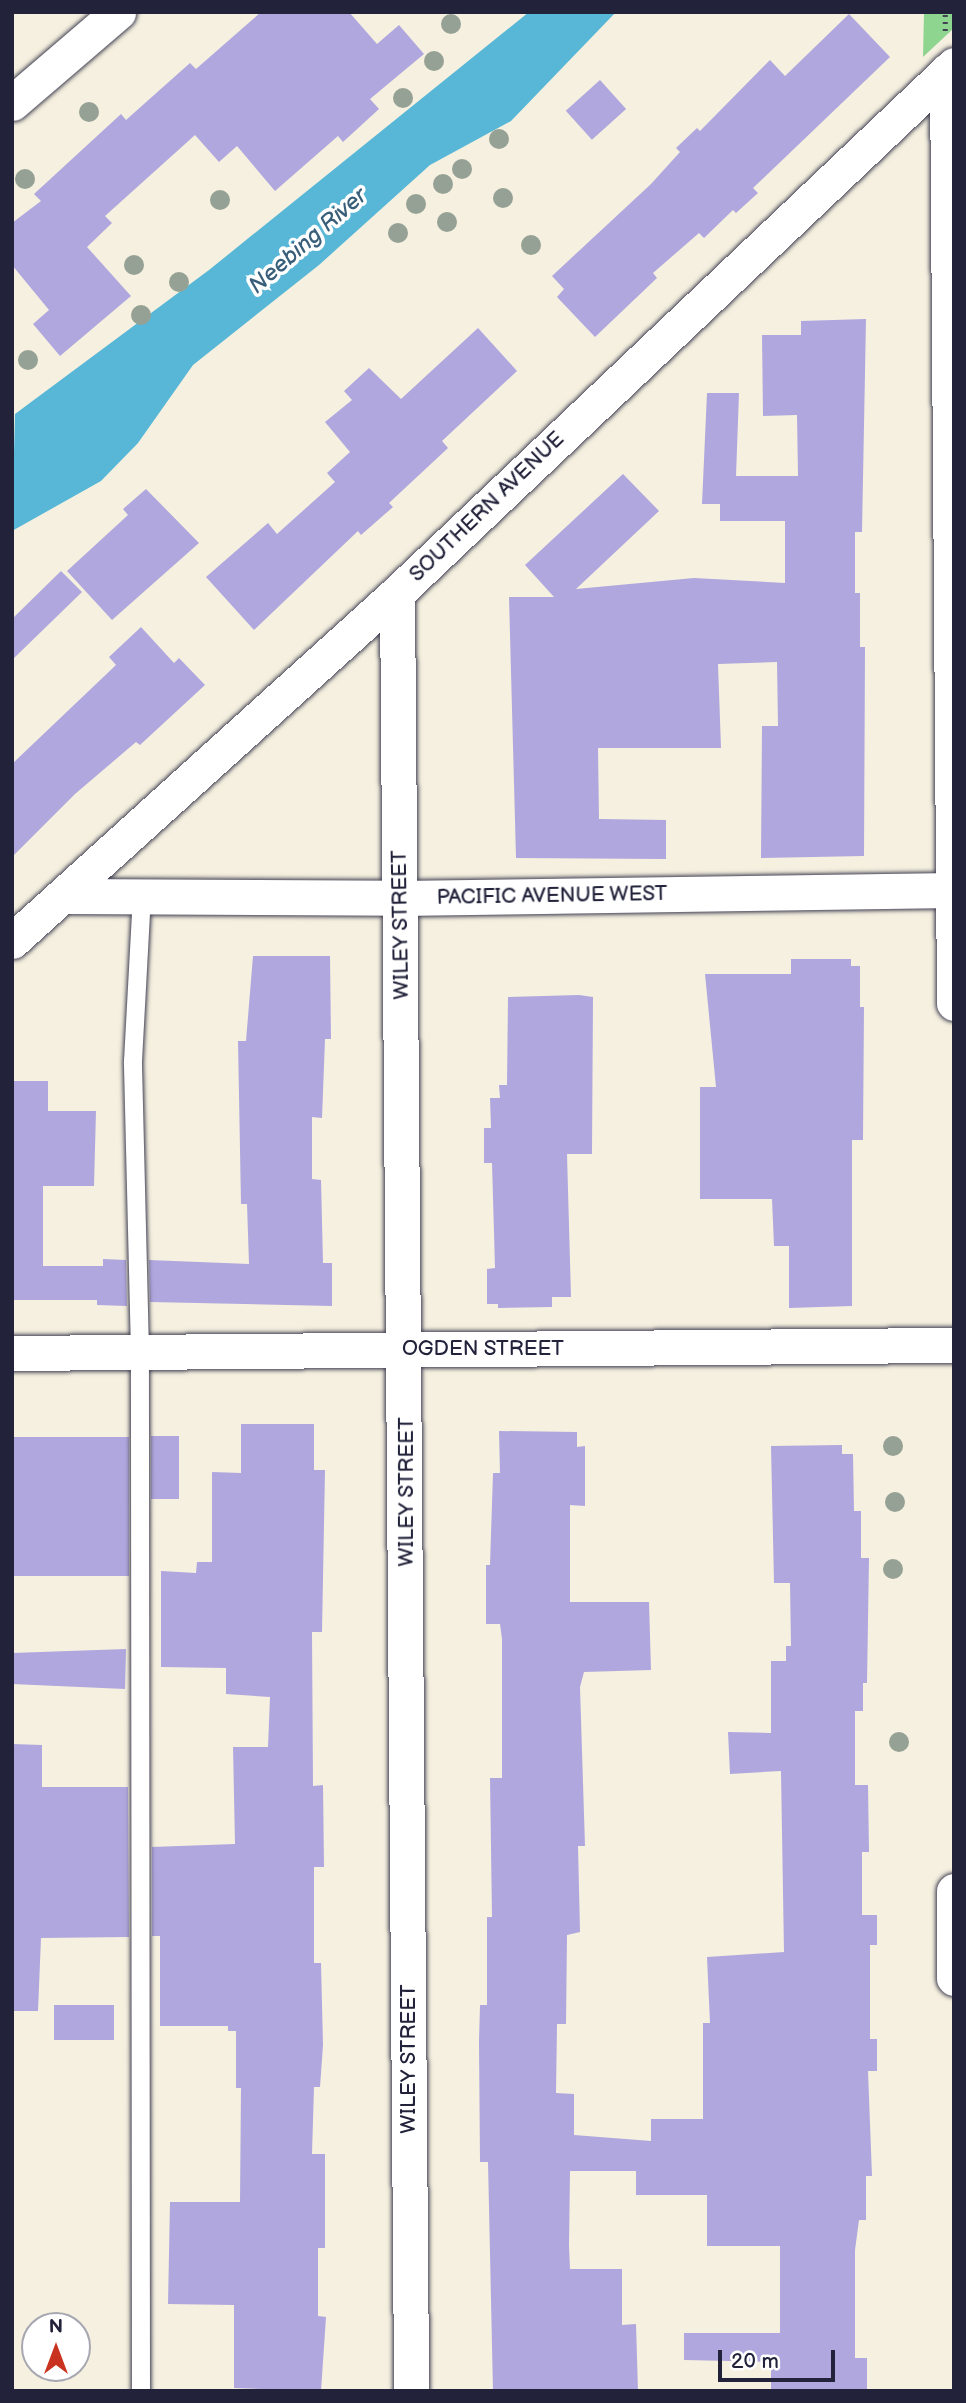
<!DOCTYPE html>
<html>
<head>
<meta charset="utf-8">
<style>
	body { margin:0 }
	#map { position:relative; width:966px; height:2403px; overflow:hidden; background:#f5f0df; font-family:"Balsamiq Sans",sans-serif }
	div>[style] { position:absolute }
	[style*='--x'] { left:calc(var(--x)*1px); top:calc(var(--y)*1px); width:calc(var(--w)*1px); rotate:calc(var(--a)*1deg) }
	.green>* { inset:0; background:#8ed590 }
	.water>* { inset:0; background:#58b7d7 }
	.building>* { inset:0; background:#b0a7de; transform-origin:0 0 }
	.path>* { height:4.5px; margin-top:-2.25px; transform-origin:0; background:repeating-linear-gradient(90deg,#424154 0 2px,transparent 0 7px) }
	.roads { filter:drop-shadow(0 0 2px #424154) drop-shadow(0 0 2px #424154) }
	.service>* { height:18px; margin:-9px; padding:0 9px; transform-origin:9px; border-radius:9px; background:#fff }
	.minor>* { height:35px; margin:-17.5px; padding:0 17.5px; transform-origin:17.5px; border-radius:17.5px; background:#fff }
	.trees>* { width:20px; height:20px; margin:-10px; border-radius:50%; background:#96a195 }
	span { translate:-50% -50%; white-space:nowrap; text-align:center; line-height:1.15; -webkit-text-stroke:7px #fff; paint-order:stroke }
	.street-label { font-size:21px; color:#22223b }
	.water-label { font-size:23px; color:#385e79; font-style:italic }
	.frame { position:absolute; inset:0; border:14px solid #22223b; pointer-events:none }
	.north { position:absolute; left:21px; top:2312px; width:70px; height:70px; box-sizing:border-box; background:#fff; border:2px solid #a7a7b1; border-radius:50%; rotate:0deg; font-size:19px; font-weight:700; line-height:28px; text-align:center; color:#22223b }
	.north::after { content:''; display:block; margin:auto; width:24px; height:32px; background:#c8321e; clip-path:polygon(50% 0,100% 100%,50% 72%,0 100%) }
	.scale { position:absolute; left:718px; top:2350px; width:117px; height:32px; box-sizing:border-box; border:4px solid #22223b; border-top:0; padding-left:9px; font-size:21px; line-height:24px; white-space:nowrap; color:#22223b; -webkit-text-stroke:5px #fff; paint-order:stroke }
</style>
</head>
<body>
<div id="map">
	<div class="green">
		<i style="clip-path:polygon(924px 12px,954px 12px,954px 28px,923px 57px)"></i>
	</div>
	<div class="water">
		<i style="clip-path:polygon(529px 12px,616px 12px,511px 121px,430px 165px,319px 265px,193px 365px,138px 443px,101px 481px,12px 531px,15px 414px,209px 270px)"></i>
	</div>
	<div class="building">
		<i style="clip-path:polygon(261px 12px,349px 12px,377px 44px,399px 25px,424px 54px,370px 99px,379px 109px,343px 142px,338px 136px,275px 191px,237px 146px,219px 162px,195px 135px,105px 216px,112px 223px,87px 247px,131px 296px,60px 356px,33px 324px,49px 310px,12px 265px,12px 223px,41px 201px,34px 194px,121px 114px,126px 120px,190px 63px,196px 69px)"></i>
		<i style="clip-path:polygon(849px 14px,890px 57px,753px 188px,758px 193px,736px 213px,733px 210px,704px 238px,699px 233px,653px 273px,657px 278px,595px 337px,557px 297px,564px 289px,552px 276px,651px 184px,680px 152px,676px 148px,697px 128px,700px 131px,770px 60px,785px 76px)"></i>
		<i style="left:600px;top:80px;width:39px;height:46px;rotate:48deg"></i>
		<i style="clip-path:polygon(866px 319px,862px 532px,855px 532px,855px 593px,860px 593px,860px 647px,865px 647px,864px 856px,761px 858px,762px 726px,778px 726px,777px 662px,718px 664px,721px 748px,598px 748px,599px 819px,666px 820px,666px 859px,516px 858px,509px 597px,554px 597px,525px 565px,623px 474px,659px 511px,576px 589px,694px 578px,785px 583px,785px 521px,720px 521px,720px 504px,702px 504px,707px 393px,739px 393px,736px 476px,798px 476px,797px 415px,763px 416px,762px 335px,801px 335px,801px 321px)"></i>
		<i style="clip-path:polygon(478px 328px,517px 371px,442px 441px,448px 448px,389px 503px,393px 507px,361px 535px,358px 531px,254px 630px,206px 577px,268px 523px,277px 534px,335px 482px,327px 473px,350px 452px,325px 422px,352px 400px,344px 391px,369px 368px,401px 399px)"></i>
		<i style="clip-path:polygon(146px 489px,199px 543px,112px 620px,67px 571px,128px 515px,123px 509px)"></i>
		<i style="clip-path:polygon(61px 571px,82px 592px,12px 660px,12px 619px)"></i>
		<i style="clip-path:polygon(141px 627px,174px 663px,179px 658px,205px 685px,140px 745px,136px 742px,75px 794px,12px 857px,12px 764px,116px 665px,109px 657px)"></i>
		<i style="clip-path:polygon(253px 956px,330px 956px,331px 1039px,325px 1039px,322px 1118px,312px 1117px,312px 1179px,321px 1180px,323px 1263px,332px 1263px,332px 1306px,150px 1302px,149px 1260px,249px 1264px,247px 1204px,241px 1204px,238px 1041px,246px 1041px)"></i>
		<i style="clip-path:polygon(791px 959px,851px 959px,851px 966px,860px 966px,860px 1007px,864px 1007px,863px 1140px,852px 1140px,852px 1306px,789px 1308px,789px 1246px,774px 1246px,772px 1199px,700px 1199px,700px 1087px,716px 1087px,705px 974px,791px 974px)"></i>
		<i style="clip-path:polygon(579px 995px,593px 997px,592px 1154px,567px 1154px,571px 1297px,552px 1297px,552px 1307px,498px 1308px,498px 1304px,487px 1304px,487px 1269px,495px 1268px,492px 1163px,484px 1163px,484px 1128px,491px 1128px,490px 1098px,500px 1098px,499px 1085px,507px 1085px,508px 997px)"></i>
		<i style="clip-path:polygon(12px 1081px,48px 1081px,48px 1111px,96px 1111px,94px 1186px,43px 1186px,43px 1266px,103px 1266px,103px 1259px,126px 1260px,127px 1306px,97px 1305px,97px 1300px,12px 1300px)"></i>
		<i style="clip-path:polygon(241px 1424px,314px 1424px,314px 1470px,325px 1470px,322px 1632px,312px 1632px,313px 1786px,323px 1785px,324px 1867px,314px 1867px,314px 1963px,321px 1963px,323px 2045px,320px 2087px,314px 2087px,312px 2154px,325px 2154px,325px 2248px,318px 2248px,318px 2316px,326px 2317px,321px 2391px,234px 2388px,234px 2305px,168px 2304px,170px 2202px,240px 2202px,241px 2088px,236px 2088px,236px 2031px,228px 2031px,228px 2026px,160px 2026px,160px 1936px,152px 1936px,152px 1847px,235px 1844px,233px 1747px,268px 1747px,270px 1697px,226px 1694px,226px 1668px,161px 1667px,161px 1571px,196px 1573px,197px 1562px,212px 1562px,212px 1472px,241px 1473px)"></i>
		<i style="clip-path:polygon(499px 1431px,577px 1432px,577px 1447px,585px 1446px,585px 1506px,570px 1505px,570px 1602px,649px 1602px,651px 1670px,584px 1672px,580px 1687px,585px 1846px,578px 1846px,580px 1932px,567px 1935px,566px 2024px,557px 2024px,556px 2093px,574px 2094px,574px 2135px,651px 2141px,651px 2119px,703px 2119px,703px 2023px,710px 2023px,707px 1957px,784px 1952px,781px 1771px,730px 1774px,728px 1732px,771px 1733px,771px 1661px,786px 1661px,786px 1646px,791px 1646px,790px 1583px,774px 1583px,771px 1446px,842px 1445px,842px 1454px,853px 1454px,854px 1511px,861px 1511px,861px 1558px,869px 1558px,867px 1683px,863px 1683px,863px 1711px,855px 1711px,855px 1785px,868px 1785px,869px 1852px,862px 1852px,862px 1915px,877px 1915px,877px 1945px,870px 1945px,870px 2039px,877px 2039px,877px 2071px,868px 2071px,872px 2176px,866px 2176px,866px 2220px,859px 2220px,855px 2250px,855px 2358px,867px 2358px,867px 2391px,771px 2391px,771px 2362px,684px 2360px,684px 2333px,780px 2333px,780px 2246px,707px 2246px,707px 2195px,636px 2195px,636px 2171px,570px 2171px,569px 2246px,570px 2269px,622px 2269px,622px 2325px,636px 2324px,638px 2391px,493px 2391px,488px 2162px,480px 2162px,479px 2042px,480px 2005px,487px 2005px,487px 1917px,492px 1917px,490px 1778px,502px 1778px,502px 1639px,500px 1624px,486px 1624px,486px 1565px,490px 1565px,493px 1473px,500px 1473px)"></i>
		<i style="left:179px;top:1436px;width:63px;height:28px;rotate:90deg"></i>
		<i style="left:12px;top:1437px;width:117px;height:139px"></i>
		<i style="clip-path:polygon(126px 1649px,125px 1689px,12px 1684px,12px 1653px)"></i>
		<i style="clip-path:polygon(12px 1744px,42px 1745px,42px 1787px,128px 1787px,129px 1937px,41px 1938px,38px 2011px,12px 2011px)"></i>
		<i style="left:114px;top:2005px;width:35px;height:60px;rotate:90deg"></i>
	</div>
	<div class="path">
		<i style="--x:945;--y:31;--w:19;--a:-90"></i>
	</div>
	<div class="roads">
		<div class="service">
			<i style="--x:141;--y:2391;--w:1039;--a:-90.06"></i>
			<i style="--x:140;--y:1352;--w:291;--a:-91.4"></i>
			<i style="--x:133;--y:1061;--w:165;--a:-86.9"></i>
		</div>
		<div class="minor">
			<i style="--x:947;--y:71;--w:932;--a:89.57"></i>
			<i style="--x:12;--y:103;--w:140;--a:-40.6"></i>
			<i style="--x:397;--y:593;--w:1798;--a:89.55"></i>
			<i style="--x:66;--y:896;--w:334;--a:0.3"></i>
			<i style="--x:400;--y:898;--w:554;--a:-0.83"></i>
			<i style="--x:12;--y:941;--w:519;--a:-42.11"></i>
			<i style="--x:397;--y:593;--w:767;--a:-43.47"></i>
			<i style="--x:12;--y:1353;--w:942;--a:-0.49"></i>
			<i style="--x:954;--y:1891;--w:87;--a:90"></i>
		</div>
	</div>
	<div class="trees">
		<i style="left:451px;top:24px"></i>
		<i style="left:434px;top:61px"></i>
		<i style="left:403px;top:98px"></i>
		<i style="left:89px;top:112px"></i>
		<i style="left:499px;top:139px"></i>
		<i style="left:462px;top:169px"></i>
		<i style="left:25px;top:179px"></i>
		<i style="left:443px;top:184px"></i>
		<i style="left:503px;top:198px"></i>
		<i style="left:220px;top:200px"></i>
		<i style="left:416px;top:204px"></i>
		<i style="left:447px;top:222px"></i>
		<i style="left:398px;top:233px"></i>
		<i style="left:531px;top:245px"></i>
		<i style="left:134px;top:265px"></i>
		<i style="left:179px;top:282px"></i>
		<i style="left:141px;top:315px"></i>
		<i style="left:28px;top:360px"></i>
		<i style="left:893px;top:1446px"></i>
		<i style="left:895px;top:1502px"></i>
		<i style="left:893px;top:1569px"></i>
		<i style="left:899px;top:1742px"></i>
	</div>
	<div class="street-label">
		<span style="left:487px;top:507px;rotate:-44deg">SOUTHERN AVENUE</span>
		<span style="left:552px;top:896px;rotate:-1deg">PACIFIC AVENUE WEST</span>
		<span style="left:401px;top:925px;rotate:-91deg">WILEY STREET</span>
		<span style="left:483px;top:1349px">OGDEN STREET</span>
		<span style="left:407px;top:1492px;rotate:-90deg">WILEY STREET</span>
		<span style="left:409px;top:2059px;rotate:-90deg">WILEY STREET</span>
	</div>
	<div class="water-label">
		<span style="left:308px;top:241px;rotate:-41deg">Neebing River</span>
	</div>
	<div class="frame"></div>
	<div class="north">N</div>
	<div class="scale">20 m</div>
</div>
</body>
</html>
